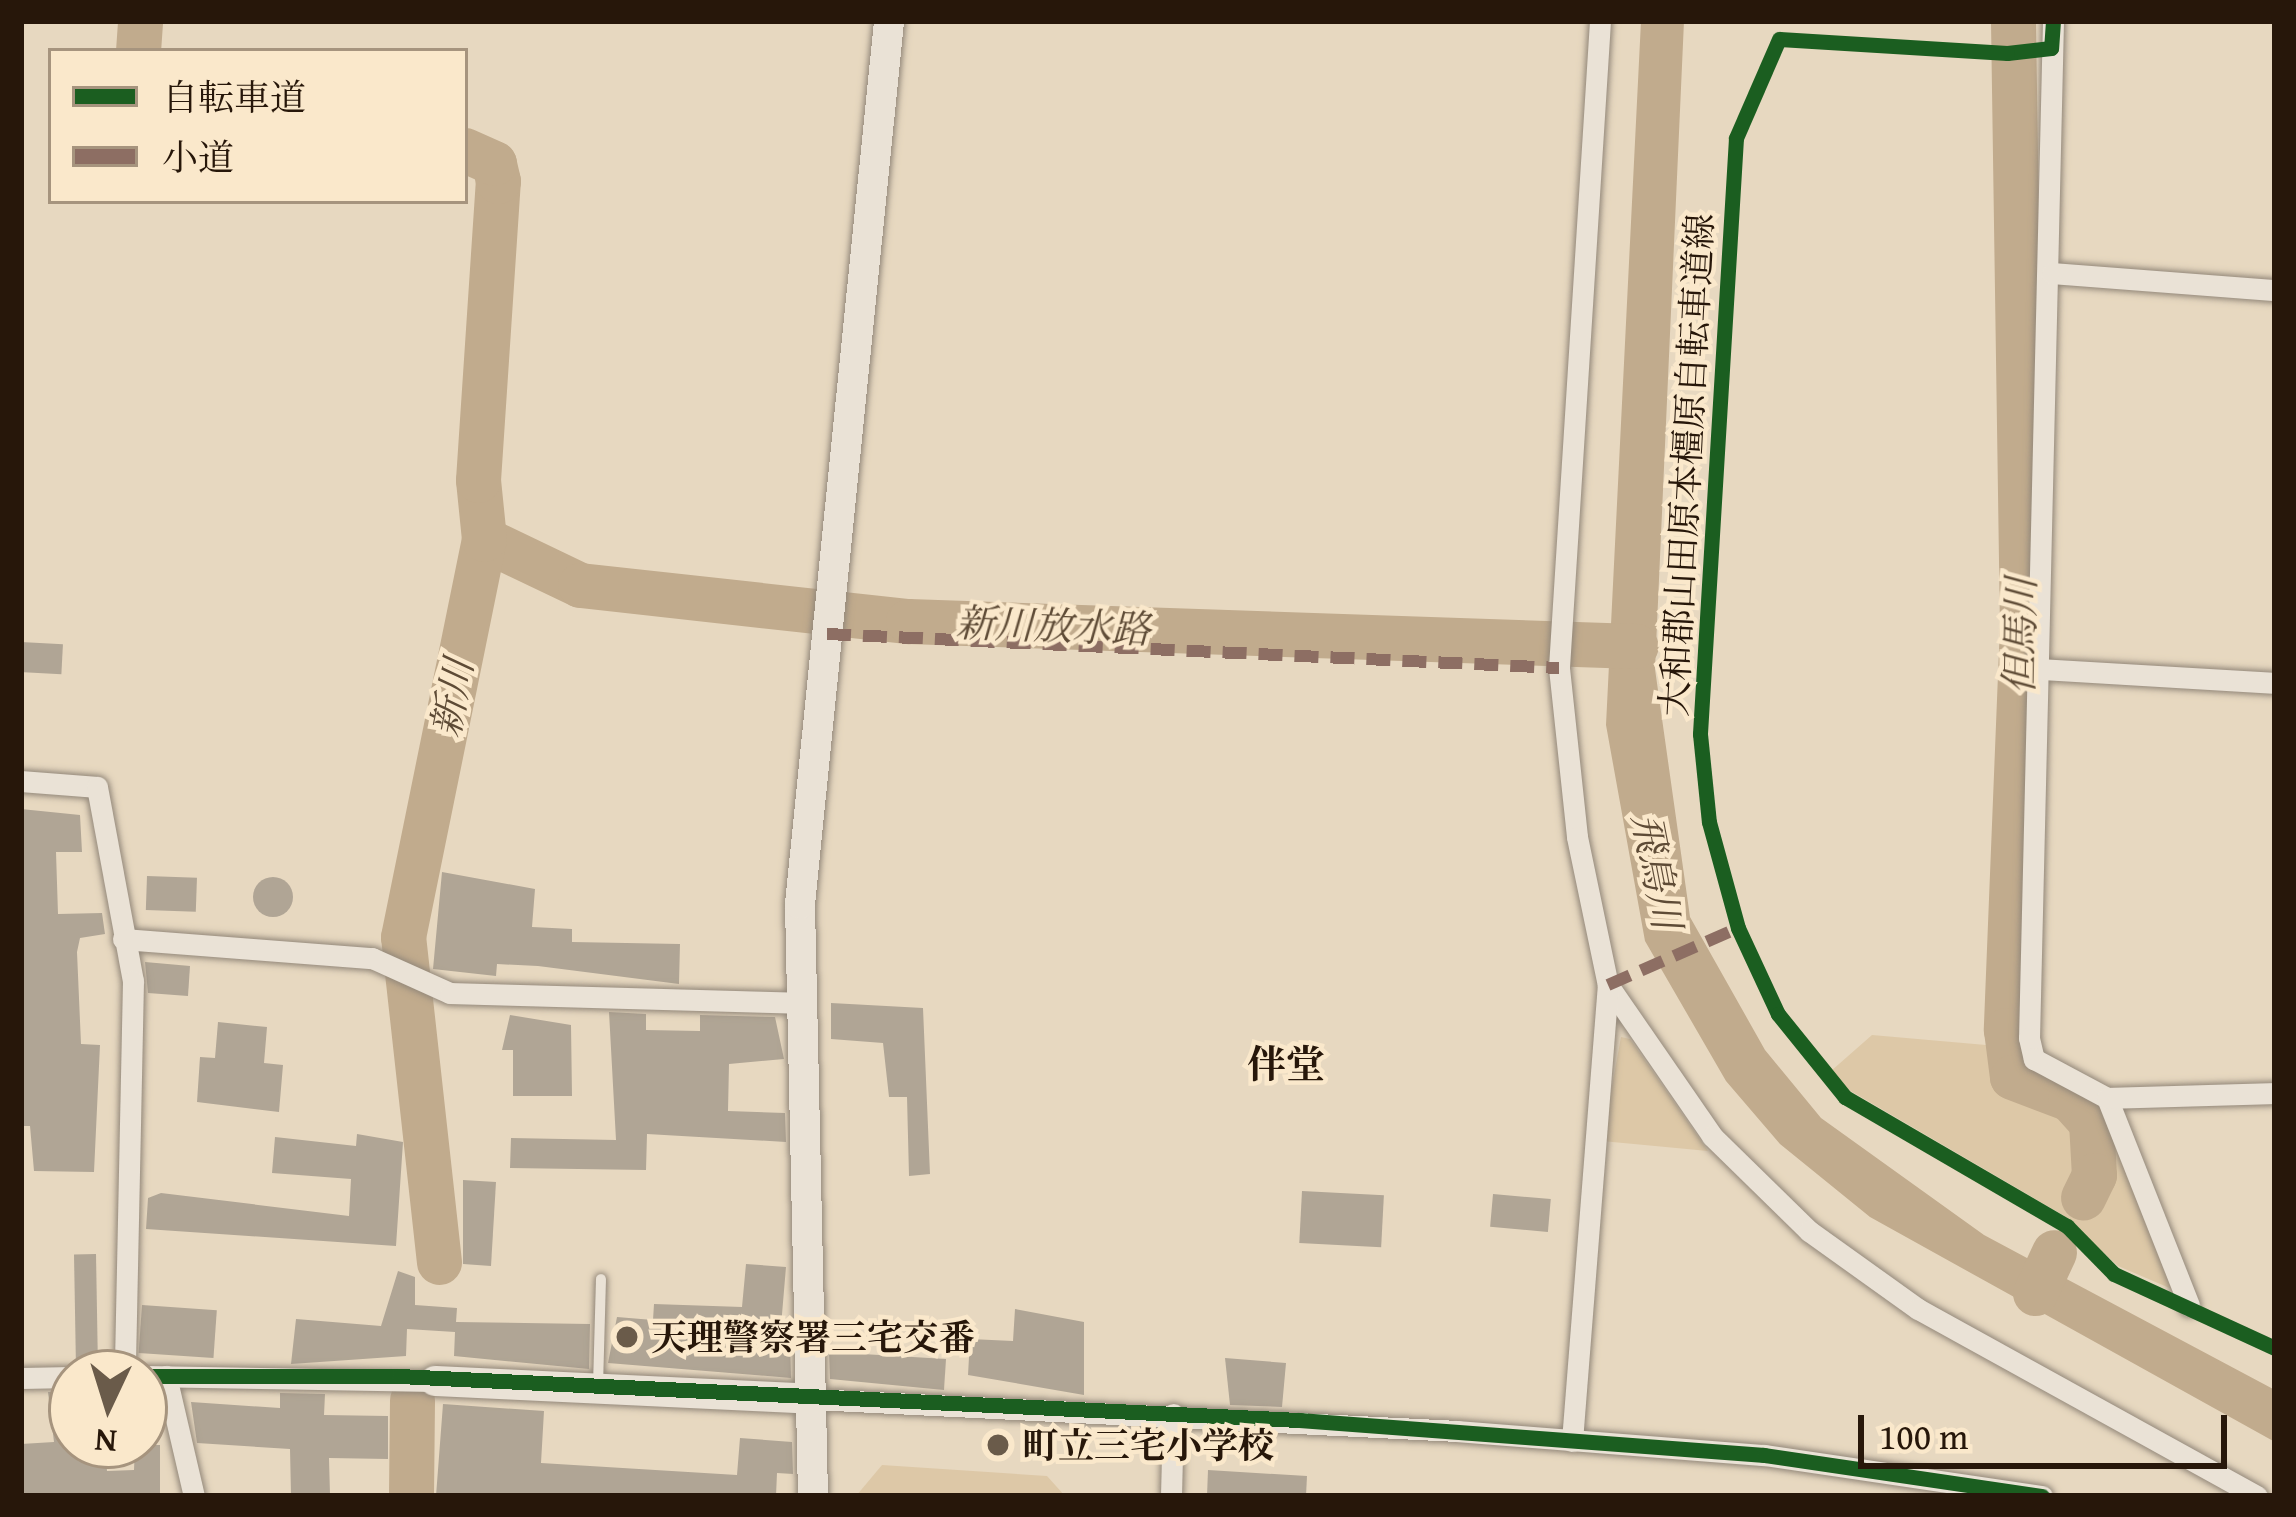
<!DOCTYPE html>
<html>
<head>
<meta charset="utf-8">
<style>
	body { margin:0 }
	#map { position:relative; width:2296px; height:1517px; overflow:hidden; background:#e7d8c0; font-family:"Gentium Book Plus","Noto Serif JP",serif }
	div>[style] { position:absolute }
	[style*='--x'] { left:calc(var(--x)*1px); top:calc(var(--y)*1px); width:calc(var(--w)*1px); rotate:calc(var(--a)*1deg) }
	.green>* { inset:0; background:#ddc8a7 }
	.water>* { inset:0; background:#c1ab8d }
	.river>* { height:45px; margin:-22.5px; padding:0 22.5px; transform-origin:22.5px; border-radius:22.5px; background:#c1ab8d }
	.building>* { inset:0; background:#b0a595; transform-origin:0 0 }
	.round { border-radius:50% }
	.roads { filter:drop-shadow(0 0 3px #93887a) drop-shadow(0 0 3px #93887a) }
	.lane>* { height:10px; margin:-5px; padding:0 5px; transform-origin:5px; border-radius:5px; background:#eae2d6 }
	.street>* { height:21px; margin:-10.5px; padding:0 10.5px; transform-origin:10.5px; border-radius:10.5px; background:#eae2d6 }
	.secondary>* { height:30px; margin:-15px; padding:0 15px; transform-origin:15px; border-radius:15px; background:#eae2d6 }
	.quiet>* { height:12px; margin-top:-6px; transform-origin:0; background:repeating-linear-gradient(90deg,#8d6e63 0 24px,transparent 0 36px) }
	.cycleway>* { height:15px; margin:-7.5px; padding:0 7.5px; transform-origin:7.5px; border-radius:7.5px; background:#1b5e20 }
	.dots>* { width:33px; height:33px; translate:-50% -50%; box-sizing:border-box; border:6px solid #fae8cb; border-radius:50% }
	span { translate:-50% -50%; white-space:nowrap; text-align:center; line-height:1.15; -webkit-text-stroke:9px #fae8cb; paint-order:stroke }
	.street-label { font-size:36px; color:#27170a }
	.poi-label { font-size:36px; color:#27170a; font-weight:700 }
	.left { translate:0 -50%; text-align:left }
	.water-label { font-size:39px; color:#5e4b36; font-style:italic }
	.neighbourhood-label { font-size:39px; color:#27170a; font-weight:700 }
	.frame { position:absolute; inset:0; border:24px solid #27170a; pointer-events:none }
	.legend { position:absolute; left:48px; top:48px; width:420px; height:156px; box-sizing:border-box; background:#fae8cb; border:3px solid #a6947e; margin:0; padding:15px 21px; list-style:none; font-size:36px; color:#27170a }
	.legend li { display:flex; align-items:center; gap:24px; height:60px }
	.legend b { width:60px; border:3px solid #a6947e }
	.north { position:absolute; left:48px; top:1349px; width:120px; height:120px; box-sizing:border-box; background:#fae8cb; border:3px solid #a6947e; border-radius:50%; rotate:184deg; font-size:33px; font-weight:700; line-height:48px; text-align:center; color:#27170a }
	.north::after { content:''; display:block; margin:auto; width:42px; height:54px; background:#6a5b4a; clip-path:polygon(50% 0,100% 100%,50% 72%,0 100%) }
	.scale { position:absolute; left:1858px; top:1415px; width:369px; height:54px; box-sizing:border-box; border:6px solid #27170a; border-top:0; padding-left:15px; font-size:36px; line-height:42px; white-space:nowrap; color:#27170a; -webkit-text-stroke:9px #fae8cb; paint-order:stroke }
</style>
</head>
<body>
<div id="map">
	<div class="green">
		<i style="clip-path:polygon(1872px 1035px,1986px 1045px,2079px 1093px,2113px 1135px,2172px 1289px,2118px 1266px,2063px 1215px,1849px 1090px,1831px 1071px)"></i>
		<i style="clip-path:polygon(1621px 1037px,1630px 1039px,1708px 1151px,1602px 1141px)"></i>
		<i style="clip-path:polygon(882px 1465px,1047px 1476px,1065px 1496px,856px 1496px)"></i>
	</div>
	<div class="water">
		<i style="clip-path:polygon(1641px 21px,1684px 21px,1655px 669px,1690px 917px,1765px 1050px,1821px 1118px,1984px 1235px,2275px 1390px,2275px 1442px,1870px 1217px,1780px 1144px,1726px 1081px,1645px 941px,1606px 725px)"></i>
	</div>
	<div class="river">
		<i style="--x:2013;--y:21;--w:604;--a:89.15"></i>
		<i style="--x:2022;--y:625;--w:405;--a:92.3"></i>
		<i style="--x:2006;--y:1030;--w:47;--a:82.7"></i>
		<i style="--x:2012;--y:1077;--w:62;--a:20.8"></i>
		<i style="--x:2070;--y:1099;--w:31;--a:48"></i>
		<i style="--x:2091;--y:1122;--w:53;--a:86.8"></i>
		<i style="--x:2094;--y:1175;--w:25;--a:116"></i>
		<i style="--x:138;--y:51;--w:30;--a:-86"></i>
		<i style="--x:484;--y:539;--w:106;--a:25.6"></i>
		<i style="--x:580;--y:585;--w:330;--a:6.3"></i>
		<i style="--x:908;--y:621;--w:728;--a:1.97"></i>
		<i style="--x:439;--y:1262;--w:327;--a:-96.3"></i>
		<i style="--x:403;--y:937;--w:406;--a:-78.5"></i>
		<i style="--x:484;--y:539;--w:59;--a:-95.8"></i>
		<i style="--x:478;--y:480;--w:300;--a:-86.2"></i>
		<i style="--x:498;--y:181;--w:18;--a:-103"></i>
		<i style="--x:494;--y:163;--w:32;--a:-156"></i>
		<i style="--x:2035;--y:1293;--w:45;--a:-65.1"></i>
		<i style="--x:411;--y:1496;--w:96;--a:-89.4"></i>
	</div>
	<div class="building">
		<i style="left:21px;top:642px;width:42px;height:30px;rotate:3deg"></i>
		<i style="clip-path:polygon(21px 809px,80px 815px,82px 852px,56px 852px,58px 914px,102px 913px,105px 934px,80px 938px,77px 952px,81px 1044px,100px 1045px,94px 1172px,34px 1171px,30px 1126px,21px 1126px)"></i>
		<i style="clip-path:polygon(442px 872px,535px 889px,532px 927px,572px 929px,572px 942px,680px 944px,679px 984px,538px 966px,497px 964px,496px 976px,433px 969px)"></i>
		<i style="left:147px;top:876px;width:50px;height:34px;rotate:2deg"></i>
		<i class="round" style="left:253px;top:877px;width:40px;height:40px"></i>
		<i style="clip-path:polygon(145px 962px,190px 966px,188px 996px,148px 993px)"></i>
		<i style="clip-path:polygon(831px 1003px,923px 1008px,930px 1174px,909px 1176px,907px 1097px,889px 1097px,883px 1043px,831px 1039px)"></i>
		<i style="clip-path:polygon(609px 1012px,646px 1014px,646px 1030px,700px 1031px,700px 1015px,775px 1017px,784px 1059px,729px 1064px,728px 1111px,785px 1113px,786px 1142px,647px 1134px,646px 1170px,510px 1168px,511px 1138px,616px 1140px)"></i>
		<i style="clip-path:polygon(510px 1015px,571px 1025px,572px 1096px,513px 1096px,513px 1050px,502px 1050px)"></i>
		<i style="clip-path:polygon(218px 1022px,267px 1027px,264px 1063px,283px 1065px,279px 1112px,197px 1102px,200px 1057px,215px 1058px)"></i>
		<i style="clip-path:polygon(357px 1134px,403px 1142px,396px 1246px,146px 1229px,148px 1198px,161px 1193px,349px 1216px,351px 1179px,272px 1173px,275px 1137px,356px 1146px)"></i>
		<i style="clip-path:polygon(463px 1180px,496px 1182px,491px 1266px,463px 1264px)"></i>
		<i style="left:1302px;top:1191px;width:82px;height:52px;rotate:3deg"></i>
		<i style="left:1493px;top:1194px;width:58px;height:33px;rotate:5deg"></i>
		<i style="left:96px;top:1254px;width:107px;height:22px;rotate:89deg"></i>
		<i style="clip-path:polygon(746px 1264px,786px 1267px,780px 1338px,790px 1338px,791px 1378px,608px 1363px,617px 1317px,653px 1320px,654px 1304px,742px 1307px)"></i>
		<i style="clip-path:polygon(398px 1271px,415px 1277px,415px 1305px,457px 1308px,456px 1322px,590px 1324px,589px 1369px,454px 1356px,455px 1332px,407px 1329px,406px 1356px,291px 1364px,296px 1319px,381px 1326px)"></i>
		<i style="left:142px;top:1305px;width:75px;height:48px;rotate:4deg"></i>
		<i style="clip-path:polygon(1015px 1309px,1084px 1322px,1084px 1395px,968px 1375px,970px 1339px,1013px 1341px)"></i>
		<i style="clip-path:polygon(829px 1352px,946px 1359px,944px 1390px,830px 1379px)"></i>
		<i style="clip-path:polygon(1225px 1358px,1286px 1363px,1282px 1407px,1230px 1405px)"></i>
		<i style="clip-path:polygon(48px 1392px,72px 1392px,72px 1445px,105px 1445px,107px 1471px,134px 1470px,135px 1445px,160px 1445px,160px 1496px,21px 1496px,21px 1444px,54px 1442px)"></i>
		<i style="clip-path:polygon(280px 1393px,325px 1394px,324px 1415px,388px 1416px,388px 1459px,329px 1458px,330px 1494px,291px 1495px,290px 1449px,197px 1443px,191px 1402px,280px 1408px)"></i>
		<i style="clip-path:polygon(443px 1404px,544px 1411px,541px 1463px,737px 1475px,740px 1438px,792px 1442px,793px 1474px,777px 1473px,776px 1496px,436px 1496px)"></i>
		<i style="clip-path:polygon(1208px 1470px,1307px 1476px,1306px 1496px,1207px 1496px)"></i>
	</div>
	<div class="roads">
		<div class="lane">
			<i style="--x:598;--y:1386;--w:107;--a:-88.4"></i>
		</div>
		<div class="street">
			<i style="--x:1600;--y:21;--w:648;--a:93.63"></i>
			<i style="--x:1559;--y:668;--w:170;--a:83.9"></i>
			<i style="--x:1577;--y:837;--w:151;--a:78.2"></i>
			<i style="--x:1608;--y:985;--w:183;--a:55.4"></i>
			<i style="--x:1712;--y:1136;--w:136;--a:44.4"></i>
			<i style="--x:1809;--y:1231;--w:134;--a:35.6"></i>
			<i style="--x:1918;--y:1309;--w:387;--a:28.9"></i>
			<i style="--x:2053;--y:21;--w:1017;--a:91.35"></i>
			<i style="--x:2029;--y:1038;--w:22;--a:77"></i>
			<i style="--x:2034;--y:1059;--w:83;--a:28.1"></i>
			<i style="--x:2107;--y:1098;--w:223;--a:68.4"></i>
			<i style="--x:2052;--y:273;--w:224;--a:4.4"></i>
			<i style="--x:2040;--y:669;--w:235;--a:3.4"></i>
			<i style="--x:21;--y:781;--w:76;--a:4.5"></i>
			<i style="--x:97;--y:787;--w:197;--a:79.5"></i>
			<i style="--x:133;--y:981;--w:392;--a:91.2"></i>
			<i style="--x:123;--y:939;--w:250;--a:4.4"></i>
			<i style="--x:372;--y:958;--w:85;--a:24.2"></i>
			<i style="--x:450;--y:993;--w:355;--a:1.6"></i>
			<i style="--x:2107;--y:1098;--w:168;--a:-1.7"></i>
			<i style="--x:144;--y:1376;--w:291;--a:1"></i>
			<i style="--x:166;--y:1376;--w:123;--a:76.9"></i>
			<i style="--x:21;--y:1378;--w:51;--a:-1.1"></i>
			<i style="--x:813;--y:1399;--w:645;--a:2.84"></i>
			<i style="--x:1457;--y:1431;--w:308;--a:4.5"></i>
			<i style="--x:1764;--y:1455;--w:281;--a:8.4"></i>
			<i style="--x:1572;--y:1441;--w:457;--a:-85.5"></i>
			<i style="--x:1171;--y:1496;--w:82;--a:-88.6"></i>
		</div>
		<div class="secondary">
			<i style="--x:435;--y:1381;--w:378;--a:2.7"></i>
			<i style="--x:813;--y:1496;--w:592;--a:-91.26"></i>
			<i style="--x:800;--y:904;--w:887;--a:-84.24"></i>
		</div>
	</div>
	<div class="quiet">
		<i style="--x:827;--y:634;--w:733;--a:2.66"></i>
		<i style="--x:1608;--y:985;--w:142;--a:-23.7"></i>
	</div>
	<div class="cycleway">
		<i style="--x:2053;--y:21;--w:27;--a:94"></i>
		<i style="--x:2051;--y:48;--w:44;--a:173.5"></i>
		<i style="--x:2007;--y:53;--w:228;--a:-176.5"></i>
		<i style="--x:1779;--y:39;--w:108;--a:113.5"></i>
		<i style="--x:1736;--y:138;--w:597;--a:93.46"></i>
		<i style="--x:1700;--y:734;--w:88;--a:84.2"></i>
		<i style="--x:1709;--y:822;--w:110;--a:74.7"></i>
		<i style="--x:1738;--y:928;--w:95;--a:65.1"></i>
		<i style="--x:1778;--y:1014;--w:107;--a:51.1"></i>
		<i style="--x:1845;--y:1097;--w:257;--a:30.2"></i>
		<i style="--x:2067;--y:1226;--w:67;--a:45.6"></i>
		<i style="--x:2114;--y:1274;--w:177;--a:24.7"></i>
		<i style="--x:144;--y:1376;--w:255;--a:0"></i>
		<i style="--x:399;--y:1376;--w:902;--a:2.8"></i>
		<i style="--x:1300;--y:1420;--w:465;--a:4.3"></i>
		<i style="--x:1764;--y:1455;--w:281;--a:8.4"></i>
	</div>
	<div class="dots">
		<i style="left:627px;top:1337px;background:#6a5b4a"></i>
		<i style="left:998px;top:1445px;background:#6a5b4a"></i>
	</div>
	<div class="street-label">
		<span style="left:1686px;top:465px;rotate:-87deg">大和郡山田原本橿原自転車道線</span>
	</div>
	<div class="poi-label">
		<span class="left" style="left:651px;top:1337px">天理警察署三宅交番</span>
		<span class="left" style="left:1022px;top:1445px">町立三宅小学校</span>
	</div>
	<div class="water-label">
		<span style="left:1053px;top:626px;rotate:2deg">新川放水路</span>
		<span style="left:2020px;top:636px;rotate:-89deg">但馬川</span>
		<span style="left:452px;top:698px;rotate:-79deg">新川</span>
		<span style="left:1657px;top:871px;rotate:79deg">飛鳥川</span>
	</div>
	<div class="neighbourhood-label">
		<span style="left:1286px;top:1064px">伴堂</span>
	</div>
	<div class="frame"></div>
	<ul class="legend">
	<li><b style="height:15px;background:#1b5e20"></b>自転車道</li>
	<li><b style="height:15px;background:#8d6e63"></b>小道</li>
	</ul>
	<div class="north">N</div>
	<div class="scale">100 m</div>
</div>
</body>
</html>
